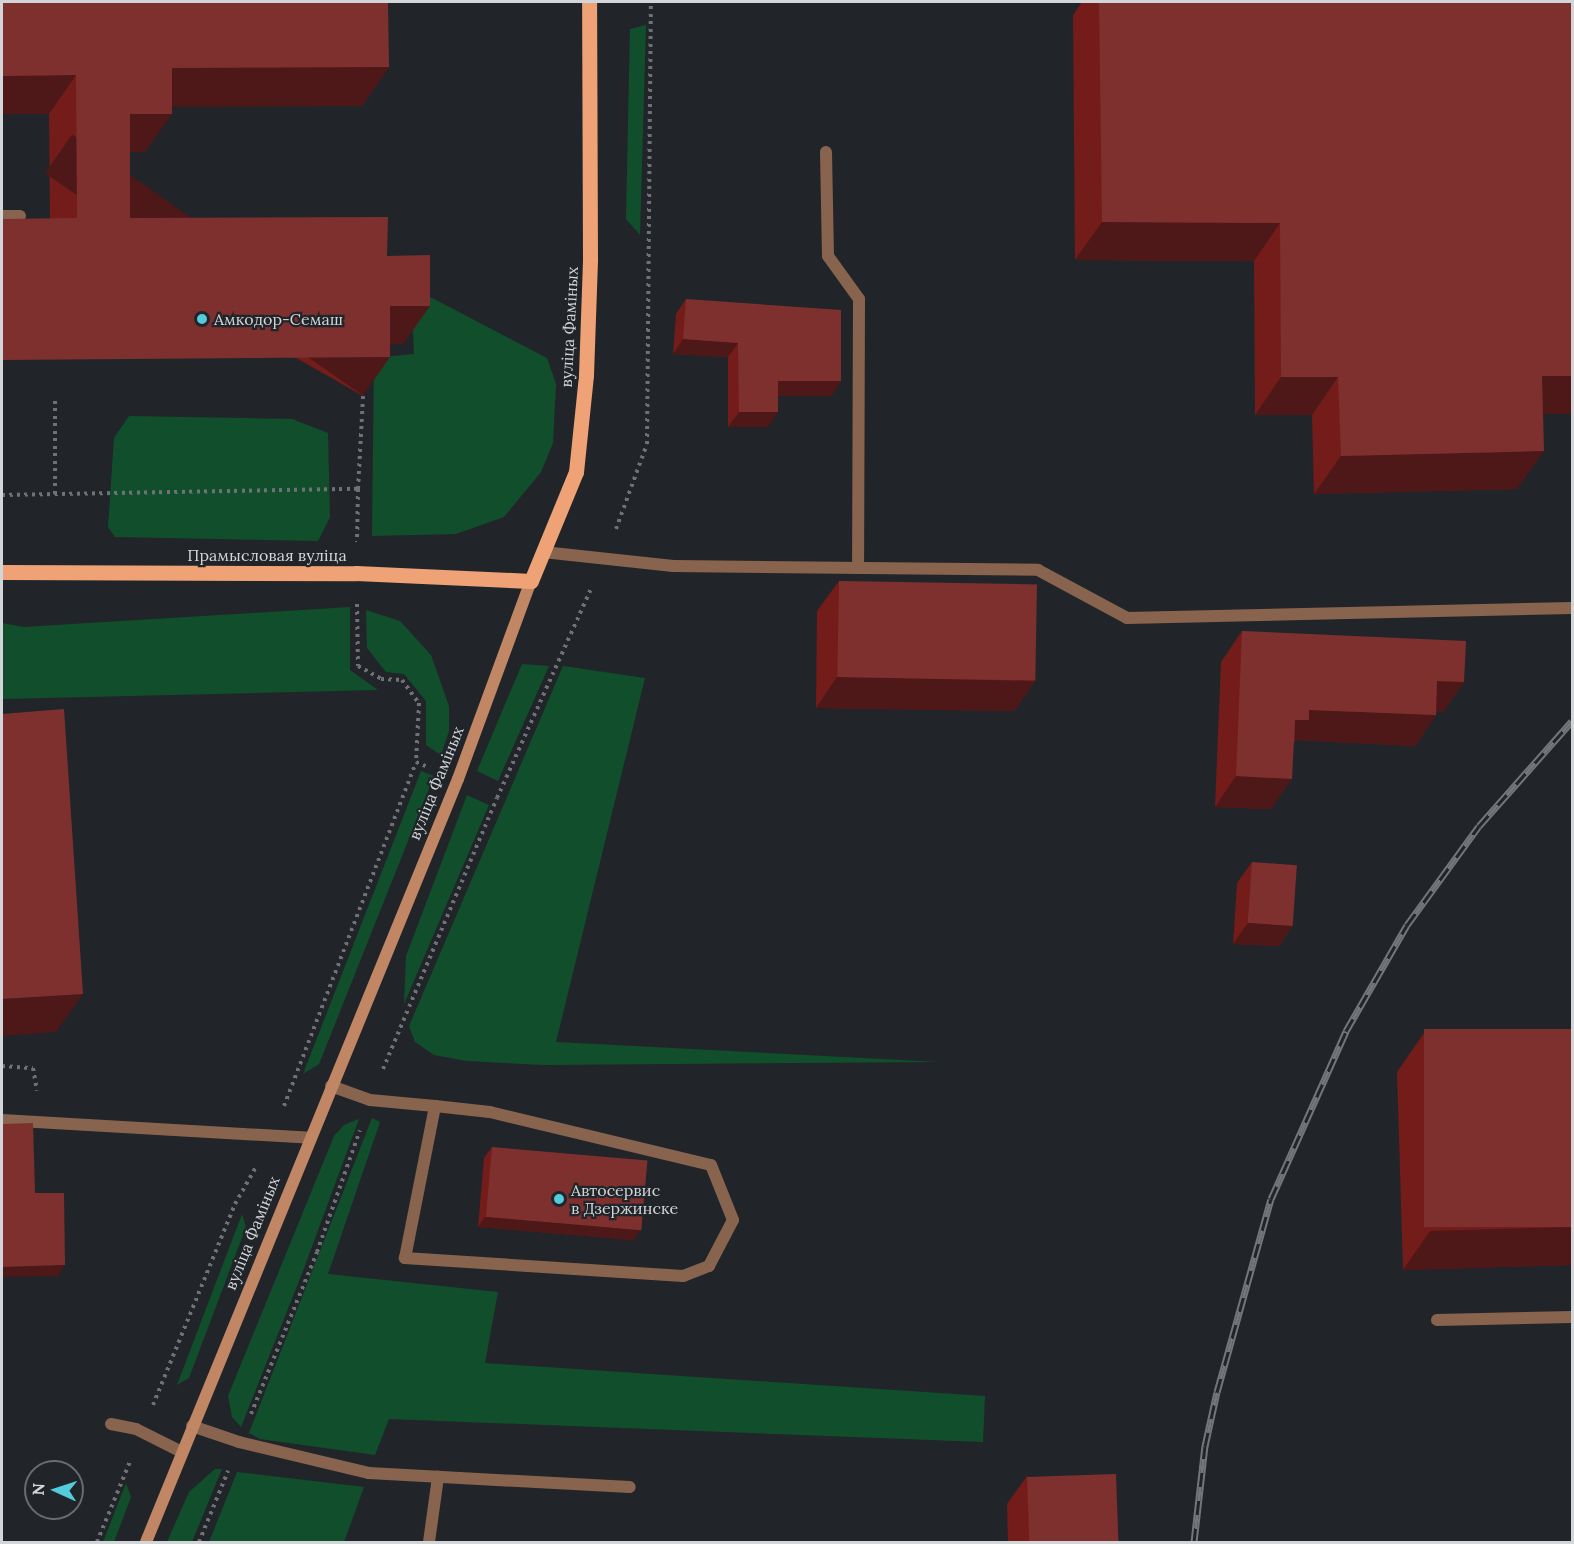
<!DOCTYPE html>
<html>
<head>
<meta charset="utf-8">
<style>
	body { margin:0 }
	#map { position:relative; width:1574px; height:1544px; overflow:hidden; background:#212529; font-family:Lora,serif }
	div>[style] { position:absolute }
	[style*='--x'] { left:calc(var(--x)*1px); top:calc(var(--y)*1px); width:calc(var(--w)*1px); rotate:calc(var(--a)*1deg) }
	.green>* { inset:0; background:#114f2c }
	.path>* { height:4px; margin-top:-2px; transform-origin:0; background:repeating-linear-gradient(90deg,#6e7276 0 3px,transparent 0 7.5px) }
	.service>* { height:12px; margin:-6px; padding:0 6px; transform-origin:6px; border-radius:6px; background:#88644f }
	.secondary>* { height:12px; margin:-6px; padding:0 6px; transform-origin:6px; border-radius:6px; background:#c18765 }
	.primary>* { height:15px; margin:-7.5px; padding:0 7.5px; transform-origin:7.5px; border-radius:7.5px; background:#eea276 }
	.rail>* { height:7px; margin-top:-3.5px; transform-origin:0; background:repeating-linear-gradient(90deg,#212529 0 14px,#73777a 0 28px); box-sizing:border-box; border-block:2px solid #73777a }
	.wall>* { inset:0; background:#731c1a }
	.shaded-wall>* { inset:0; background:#4e1718; transform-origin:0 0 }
	.building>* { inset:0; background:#7e302f; transform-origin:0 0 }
	.dots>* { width:16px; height:16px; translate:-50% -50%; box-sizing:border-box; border:3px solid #212529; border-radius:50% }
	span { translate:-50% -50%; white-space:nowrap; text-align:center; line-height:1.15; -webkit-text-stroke:4.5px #212529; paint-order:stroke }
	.poi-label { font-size:16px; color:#d3d6d9 }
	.left { translate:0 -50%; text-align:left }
	.street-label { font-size:16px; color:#d3d6d9 }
	.frame { position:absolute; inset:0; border:3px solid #d3d6d9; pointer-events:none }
	.north { position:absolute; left:24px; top:1460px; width:60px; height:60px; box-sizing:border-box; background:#212529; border:2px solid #686c6f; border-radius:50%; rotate:273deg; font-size:16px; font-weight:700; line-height:24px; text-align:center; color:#d3d6d9 }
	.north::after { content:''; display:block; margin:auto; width:21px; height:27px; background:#53cbda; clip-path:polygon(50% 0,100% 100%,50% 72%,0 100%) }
</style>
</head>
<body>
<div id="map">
	<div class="green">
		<i style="clip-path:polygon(646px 25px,640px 235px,626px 219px,630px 29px)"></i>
		<i style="clip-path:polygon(411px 287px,547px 358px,556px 384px,553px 443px,541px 472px,504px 517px,456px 534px,372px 536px,374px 358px,414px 354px)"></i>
		<i style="clip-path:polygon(129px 416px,292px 419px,328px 433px,330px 517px,318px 541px,115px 537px,108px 527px,114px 438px)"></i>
		<i style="clip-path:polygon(350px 607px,350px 670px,378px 690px,2px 699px,2px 623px,24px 627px)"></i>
		<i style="clip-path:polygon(366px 610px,400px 621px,431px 655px,449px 706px,449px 731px,441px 755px,426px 745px,426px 701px,404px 674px,386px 672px,367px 648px)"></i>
		<i style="clip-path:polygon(522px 664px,549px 666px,498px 781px,477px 771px)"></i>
		<i style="clip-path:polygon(563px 666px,645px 678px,556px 1042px,939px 1062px,544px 1065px,467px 1061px,434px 1055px,415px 1042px,409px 1026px)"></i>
		<i style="clip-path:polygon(421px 771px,434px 776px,319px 1064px,303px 1074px)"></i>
		<i style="clip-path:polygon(467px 795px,489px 805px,404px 1004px,406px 956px)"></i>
		<i style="clip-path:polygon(372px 1118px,380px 1122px,328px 1274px,498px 1292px,485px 1363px,985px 1396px,983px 1442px,389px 1419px,375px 1455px,260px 1439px,249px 1433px)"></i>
		<i style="clip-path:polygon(359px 1119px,303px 1271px,241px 1427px,232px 1417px,228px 1396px,334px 1136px,344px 1125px)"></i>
		<i style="clip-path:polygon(242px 1214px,246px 1227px,189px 1378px,177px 1385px)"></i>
		<i style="clip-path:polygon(215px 1469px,222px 1469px,192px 1542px,167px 1542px,189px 1492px)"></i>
		<i style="clip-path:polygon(237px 1472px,364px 1487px,344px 1542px,209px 1542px)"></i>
		<i style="clip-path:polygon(126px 1483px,131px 1497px,114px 1542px,103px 1542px)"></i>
	</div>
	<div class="path">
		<i style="--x:358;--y:489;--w:93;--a:-86.9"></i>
		<i style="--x:55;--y:494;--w:96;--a:-90"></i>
		<i style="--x:2;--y:495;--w:356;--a:-1"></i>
		<i style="--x:358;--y:489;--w:53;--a:91.1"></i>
		<i style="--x:616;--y:529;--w:90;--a:-70"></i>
		<i style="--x:647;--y:444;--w:442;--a:-89.5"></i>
		<i style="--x:357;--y:604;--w:62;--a:89.1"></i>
		<i style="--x:358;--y:666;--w:26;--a:29"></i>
		<i style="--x:381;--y:679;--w:21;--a:3"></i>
		<i style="--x:402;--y:680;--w:29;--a:54"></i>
		<i style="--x:419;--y:703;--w:59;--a:92.9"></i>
		<i style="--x:416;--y:762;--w:15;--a:23"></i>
		<i style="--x:2;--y:1066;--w:31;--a:4"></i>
		<i style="--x:33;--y:1068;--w:23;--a:80"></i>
		<i style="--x:383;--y:1069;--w:294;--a:-67.2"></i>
		<i style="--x:497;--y:798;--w:229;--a:-65.8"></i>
		<i style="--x:284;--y:1106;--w:368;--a:-69"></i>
		<i style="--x:153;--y:1405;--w:217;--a:-67.8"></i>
		<i style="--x:235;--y:1204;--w:43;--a:-60.4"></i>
		<i style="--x:251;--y:1414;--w:175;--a:-67.8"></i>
		<i style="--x:317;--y:1252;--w:129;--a:-70.6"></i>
		<i style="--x:97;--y:1542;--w:90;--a:-67.7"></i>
		<i style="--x:199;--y:1542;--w:77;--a:-67.8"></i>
	</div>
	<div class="service">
		<i style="--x:826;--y:152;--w:104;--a:88.9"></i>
		<i style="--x:828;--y:256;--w:53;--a:54.2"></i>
		<i style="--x:859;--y:299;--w:269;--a:90.2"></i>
		<i style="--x:2;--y:216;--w:18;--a:0"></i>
		<i style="--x:543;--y:552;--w:131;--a:6.1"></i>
		<i style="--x:673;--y:566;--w:365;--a:0.6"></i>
		<i style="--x:1038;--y:570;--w:101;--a:28.3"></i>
		<i style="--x:1127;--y:618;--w:445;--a:-1.3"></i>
		<i style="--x:331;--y:1086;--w:41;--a:19.7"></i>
		<i style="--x:370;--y:1100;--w:65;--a:5.3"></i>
		<i style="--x:435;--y:1106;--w:55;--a:6.2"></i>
		<i style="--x:490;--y:1112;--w:227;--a:13.5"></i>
		<i style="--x:711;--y:1165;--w:59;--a:68.2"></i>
		<i style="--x:733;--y:1220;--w:52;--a:117.6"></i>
		<i style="--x:709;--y:1266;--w:28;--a:159"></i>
		<i style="--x:683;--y:1276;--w:279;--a:-176.3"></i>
		<i style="--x:405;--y:1258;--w:155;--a:-78.8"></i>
		<i style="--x:2;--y:1120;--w:309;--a:3.3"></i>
		<i style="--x:1437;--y:1320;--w:135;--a:-1.3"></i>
		<i style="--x:111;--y:1424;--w:25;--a:11"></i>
		<i style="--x:136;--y:1429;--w:51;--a:26.6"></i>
		<i style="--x:192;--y:1426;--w:50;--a:18.8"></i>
		<i style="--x:239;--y:1442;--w:134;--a:13.4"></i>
		<i style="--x:369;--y:1473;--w:261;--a:3.1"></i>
		<i style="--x:429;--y:1542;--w:66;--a:-82.1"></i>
	</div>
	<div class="secondary">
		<i style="--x:146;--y:1542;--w:824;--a:-67.76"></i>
		<i style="--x:458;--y:779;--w:211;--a:-69.8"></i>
	</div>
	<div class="primary">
		<i style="--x:2;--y:572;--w:354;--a:0.2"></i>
		<i style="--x:356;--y:573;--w:175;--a:2.6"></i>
		<i style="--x:531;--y:581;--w:118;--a:-67.6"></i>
		<i style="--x:576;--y:472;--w:98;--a:-84.1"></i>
		<i style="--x:586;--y:375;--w:116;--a:-88"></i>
		<i style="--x:590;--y:259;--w:257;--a:-90.2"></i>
	</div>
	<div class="rail">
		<i style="--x:1194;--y:1542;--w:97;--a:-83.5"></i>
		<i style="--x:1205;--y:1446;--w:55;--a:-77.5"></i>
		<i style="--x:1217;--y:1392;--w:200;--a:-74.4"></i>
		<i style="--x:1271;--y:1199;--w:184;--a:-65.9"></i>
		<i style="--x:1346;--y:1031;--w:122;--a:-60.1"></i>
		<i style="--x:1407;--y:925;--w:122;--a:-54"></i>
		<i style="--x:1479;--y:826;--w:140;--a:-48.5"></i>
	</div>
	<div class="wall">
		<i style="clip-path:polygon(2px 2px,389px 67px,362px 106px,172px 106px,145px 152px,130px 152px,130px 218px,387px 256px,403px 344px,390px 344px,363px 396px,50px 218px,49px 114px,2px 114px)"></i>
		<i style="clip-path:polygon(1082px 2px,1572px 2px,1572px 414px,1543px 414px,1517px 489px,1314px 494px,1312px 415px,1255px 415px,1254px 261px,1075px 260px,1073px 15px)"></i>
		<i style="clip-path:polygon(686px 299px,841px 381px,831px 396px,778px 396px,768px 427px,728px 427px,728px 357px,673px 354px,676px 314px)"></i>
		<i style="clip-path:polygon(839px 581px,1035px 681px,1014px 711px,816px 708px,817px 611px)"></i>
		<i style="clip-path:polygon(1242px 631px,1464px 682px,1443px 712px,1436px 712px,1436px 715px,1415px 746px,1295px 740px,1271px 809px,1215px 807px,1221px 662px)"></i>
		<i style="clip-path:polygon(1252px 862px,1293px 925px,1279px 946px,1233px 944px,1237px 883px)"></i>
		<i style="clip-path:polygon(1572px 1029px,1572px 1265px,1403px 1270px,1397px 1072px,1424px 1033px)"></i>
		<i style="clip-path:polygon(492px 1147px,634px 1240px,478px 1227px,484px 1158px)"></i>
		<i style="clip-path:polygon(1027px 1476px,1118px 1542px,1008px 1542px,1007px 1504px)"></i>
	</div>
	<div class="shaded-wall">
		<i style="clip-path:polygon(389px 67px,362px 106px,145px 107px,172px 68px)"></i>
		<i style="clip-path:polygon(76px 75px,49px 114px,2px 114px,2px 76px)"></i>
		<i style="clip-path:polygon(130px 114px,172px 114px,145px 152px,103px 152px)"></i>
		<i style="clip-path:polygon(1102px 222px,1280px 223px,1254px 261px,1075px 260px)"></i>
		<i style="clip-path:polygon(390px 306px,430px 306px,403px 344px,363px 344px)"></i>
		<i style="clip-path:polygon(683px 339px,738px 343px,728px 357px,673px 354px)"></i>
		<i style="left:390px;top:357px;width:47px;height:388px;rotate:125deg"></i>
		<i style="clip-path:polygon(1542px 376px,1572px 376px,1572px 414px,1515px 414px)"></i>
		<i style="clip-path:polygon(1281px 377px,1338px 377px,1312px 415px,1255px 415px)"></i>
		<i style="clip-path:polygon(778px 381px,841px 381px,831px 396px,768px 396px)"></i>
		<i style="clip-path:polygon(739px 412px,778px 412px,768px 427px,728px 427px)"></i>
		<i style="clip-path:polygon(1544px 451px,1517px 489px,1314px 494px,1341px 456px)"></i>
		<i style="clip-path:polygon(837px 677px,1035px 681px,1014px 711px,816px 708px)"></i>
		<i style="clip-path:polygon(1437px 681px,1464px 682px,1443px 712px,1416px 711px)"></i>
		<i style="clip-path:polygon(1309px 710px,1436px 715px,1415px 746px,1295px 740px,1295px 720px)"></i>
		<i style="clip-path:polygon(1236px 776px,1292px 779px,1271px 809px,1215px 807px)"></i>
		<i style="clip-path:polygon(1248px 923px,1293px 925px,1279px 946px,1233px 944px)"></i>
		<i style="clip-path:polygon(83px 994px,56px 1032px,2px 1036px,2px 999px)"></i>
		<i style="clip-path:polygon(485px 1217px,641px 1229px,634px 1240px,478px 1227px)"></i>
		<i style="clip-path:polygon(1572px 1227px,1572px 1265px,1403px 1270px,1430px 1231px)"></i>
		<i style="clip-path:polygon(65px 1265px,58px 1276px,2px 1277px,2px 1267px)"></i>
	</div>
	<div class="building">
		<i style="clip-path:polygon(2px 2px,388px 2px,389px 67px,172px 68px,172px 114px,130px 114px,130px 218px,388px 217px,387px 256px,430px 255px,430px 306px,390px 306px,390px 357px,2px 360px,2px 219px,77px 218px,76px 75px,2px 76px)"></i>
		<i style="clip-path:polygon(1099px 2px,1572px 2px,1572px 376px,1542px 376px,1544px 451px,1341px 456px,1338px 377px,1281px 377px,1280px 223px,1102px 222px)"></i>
		<i style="clip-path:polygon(686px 299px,841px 310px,841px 381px,778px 381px,778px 412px,739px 412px,738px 343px,683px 339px)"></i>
		<i style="left:839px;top:581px;width:198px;height:96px;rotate:1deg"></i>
		<i style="clip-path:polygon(1242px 631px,1466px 641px,1464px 682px,1437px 681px,1436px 715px,1309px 710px,1309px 720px,1295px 720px,1292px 779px,1236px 776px)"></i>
		<i style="clip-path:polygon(64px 709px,83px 994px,2px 999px,2px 714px)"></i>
		<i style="left:1252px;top:862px;width:45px;height:61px;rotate:4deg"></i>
		<i style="left:1572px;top:1029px;width:198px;height:148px;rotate:90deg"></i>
		<i style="clip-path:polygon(33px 1123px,35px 1193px,64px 1193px,65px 1265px,2px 1267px,2px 1124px)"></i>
		<i style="left:492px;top:1147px;width:156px;height:70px;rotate:5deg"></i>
		<i style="left:1116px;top:1474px;width:68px;height:89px;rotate:88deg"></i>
	</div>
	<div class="dots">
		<i style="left:202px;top:319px;background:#53cbda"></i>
		<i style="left:559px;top:1199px;background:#53cbda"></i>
	</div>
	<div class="poi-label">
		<span class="left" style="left:214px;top:319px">Амкодор-Семаш</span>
		<span class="left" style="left:571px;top:1199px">Автосервис<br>в Дзержинске</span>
	</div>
	<div class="street-label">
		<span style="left:569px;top:327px;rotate:-87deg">вуліца Фаміных</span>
		<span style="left:267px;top:555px">Прамысловая вуліца</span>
		<span style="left:436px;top:783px;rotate:-68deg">вуліца Фаміных</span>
		<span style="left:252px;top:1233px;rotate:-68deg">вуліца Фаміных</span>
	</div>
	<div class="frame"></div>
	<div class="north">N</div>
</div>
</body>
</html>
